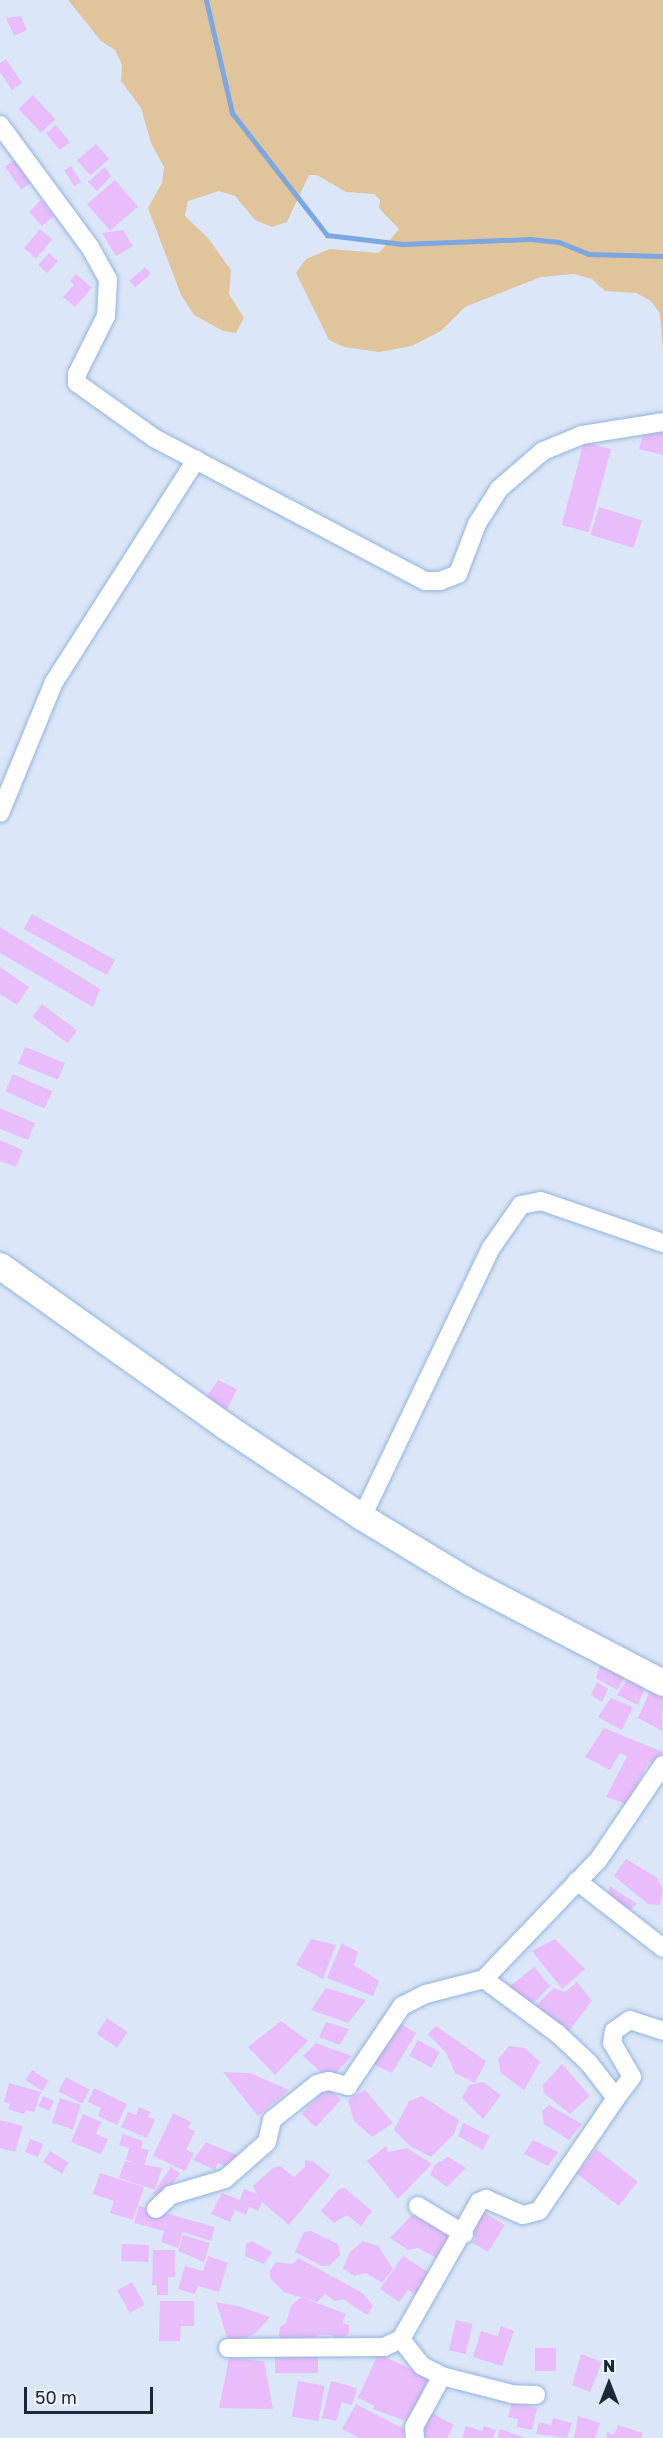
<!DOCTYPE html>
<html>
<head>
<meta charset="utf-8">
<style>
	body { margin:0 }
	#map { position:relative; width:663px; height:2438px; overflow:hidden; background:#dbe7f8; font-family:"Golos Text",sans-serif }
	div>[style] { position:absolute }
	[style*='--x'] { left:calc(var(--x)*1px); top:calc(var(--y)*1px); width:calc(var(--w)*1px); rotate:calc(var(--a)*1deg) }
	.green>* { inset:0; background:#e0c49c }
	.stream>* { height:5px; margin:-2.5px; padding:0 2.5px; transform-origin:2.5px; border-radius:2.5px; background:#7da7e0 }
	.building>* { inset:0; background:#e9bdfb; transform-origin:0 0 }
	.roads { filter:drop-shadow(0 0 2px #96b4dd) drop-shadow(0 0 2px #96b4dd) }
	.street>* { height:18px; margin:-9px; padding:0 9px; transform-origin:9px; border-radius:9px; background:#fff }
	.secondary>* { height:26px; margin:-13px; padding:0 13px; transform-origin:13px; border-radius:13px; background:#fff }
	span { translate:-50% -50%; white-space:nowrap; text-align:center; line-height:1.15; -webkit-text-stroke:4.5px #edf4fc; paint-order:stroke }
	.north { position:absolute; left:579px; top:2354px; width:60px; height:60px; -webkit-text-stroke:4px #edf4fc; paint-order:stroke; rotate:0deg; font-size:16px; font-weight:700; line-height:24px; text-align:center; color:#1c2737 }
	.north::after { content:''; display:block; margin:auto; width:21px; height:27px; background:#1c2737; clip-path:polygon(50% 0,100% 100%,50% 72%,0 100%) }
	.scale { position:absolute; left:24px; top:2387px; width:129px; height:27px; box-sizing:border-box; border:3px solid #1c2737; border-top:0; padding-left:8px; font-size:18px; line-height:21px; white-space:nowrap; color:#1c2737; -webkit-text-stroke:4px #edf4fc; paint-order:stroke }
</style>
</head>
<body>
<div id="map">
	<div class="green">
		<i style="clip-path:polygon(68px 0,663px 0,663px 352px,660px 314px,651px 301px,636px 293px,605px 291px,592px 279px,574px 274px,541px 277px,465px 307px,441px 331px,412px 346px,379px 352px,344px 347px,329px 340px,296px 273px,306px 259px,330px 249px,379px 253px,399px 229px,379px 208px,380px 200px,374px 194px,346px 192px,317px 175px,309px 175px,287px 222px,272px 227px,255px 220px,235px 196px,219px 191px,188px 201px,185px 216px,208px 238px,231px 270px,229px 294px,244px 318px,236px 333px,223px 331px,194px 315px,181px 295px,148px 208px,162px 183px,164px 167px,151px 143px,141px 108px,121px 81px,122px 65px,115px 50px,101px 41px)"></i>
	</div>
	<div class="stream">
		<i style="--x:206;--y:0;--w:116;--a:77"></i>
		<i style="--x:232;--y:113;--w:155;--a:52.1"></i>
		<i style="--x:327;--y:235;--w:76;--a:6.8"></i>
		<i style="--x:402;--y:244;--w:128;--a:-2.2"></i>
		<i style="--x:530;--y:239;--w:29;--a:6"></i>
		<i style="--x:559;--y:242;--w:31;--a:22"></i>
		<i style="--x:588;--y:254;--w:75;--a:1.5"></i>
	</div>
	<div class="building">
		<i style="clip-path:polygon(21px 16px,27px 30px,14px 36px,6px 18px)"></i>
		<i style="clip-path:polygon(6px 59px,22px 83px,12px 90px,0 72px,0 63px)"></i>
		<i style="left:33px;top:95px;width:33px;height:20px;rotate:47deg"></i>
		<i style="left:56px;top:125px;width:22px;height:13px;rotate:51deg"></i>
		<i style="left:96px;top:144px;width:20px;height:25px;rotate:49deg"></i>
		<i style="left:19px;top:157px;width:28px;height:17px;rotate:55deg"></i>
		<i style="left:71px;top:166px;width:19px;height:8px;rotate:58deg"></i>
		<i style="clip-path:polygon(105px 167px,111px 176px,97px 191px,88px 182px)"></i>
		<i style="left:115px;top:180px;width:35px;height:37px;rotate:49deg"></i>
		<i style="clip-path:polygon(41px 200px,54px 216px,42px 226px,29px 212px)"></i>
		<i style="left:40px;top:229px;width:16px;height:25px;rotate:40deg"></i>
		<i style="clip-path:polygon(123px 230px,133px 246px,116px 256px,102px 233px)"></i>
		<i style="left:49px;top:253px;width:12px;height:16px;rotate:42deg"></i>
		<i style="left:145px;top:267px;width:9px;height:21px;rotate:49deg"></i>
		<i style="clip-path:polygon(76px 274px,92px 288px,75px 307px,63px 297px,74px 285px,70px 281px)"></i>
		<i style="clip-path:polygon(645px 426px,663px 430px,663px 455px,639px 449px)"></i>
		<i style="left:584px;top:442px;width:28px;height:86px;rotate:15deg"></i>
		<i style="left:599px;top:507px;width:45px;height:29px;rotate:17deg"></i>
		<i style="left:32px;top:914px;width:95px;height:17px;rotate:29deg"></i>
		<i style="clip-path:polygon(0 927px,100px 989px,93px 1007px,0 953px)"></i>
		<i style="clip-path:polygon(0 967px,29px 987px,17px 1005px,0 994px)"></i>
		<i style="left:42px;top:1004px;width:44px;height:16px;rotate:37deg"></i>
		<i style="left:25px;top:1047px;width:43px;height:18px;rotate:22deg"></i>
		<i style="left:13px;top:1074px;width:43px;height:19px;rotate:24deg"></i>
		<i style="clip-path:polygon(0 1108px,35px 1123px,28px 1140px,0 1129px)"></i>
		<i style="clip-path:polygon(0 1140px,23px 1150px,16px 1167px,0 1161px)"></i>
		<i style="clip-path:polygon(218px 1380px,237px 1389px,227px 1410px,205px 1399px)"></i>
		<i style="clip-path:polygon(602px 1660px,628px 1673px,617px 1690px,596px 1678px)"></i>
		<i style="clip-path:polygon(630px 1675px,647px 1682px,638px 1705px,617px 1695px)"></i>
		<i style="clip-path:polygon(597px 1682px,608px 1689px,602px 1702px,591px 1695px)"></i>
		<i style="clip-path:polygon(653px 1684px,663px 1691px,662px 1731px,638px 1718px)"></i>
		<i style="clip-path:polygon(611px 1698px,633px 1707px,622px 1730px,598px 1717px)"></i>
		<i style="clip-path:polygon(604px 1728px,663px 1752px,659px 1764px,649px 1762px,627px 1804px,606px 1797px,627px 1756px,620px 1753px,610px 1770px,585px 1757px)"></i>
		<i style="clip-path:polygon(626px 1859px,656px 1877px,663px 1889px,660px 1905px,648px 1904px,614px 1876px)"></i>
		<i style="clip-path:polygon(610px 1886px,637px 1904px,627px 1912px,607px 1896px)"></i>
		<i style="clip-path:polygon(311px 1939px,336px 1945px,323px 1979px,296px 1965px)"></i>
		<i style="clip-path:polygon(555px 1939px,585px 1969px,562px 1989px,532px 1951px)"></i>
		<i style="clip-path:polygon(342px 1943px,358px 1952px,354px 1965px,379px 1981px,373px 1996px,327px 1978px)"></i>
		<i style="clip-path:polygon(534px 1967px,550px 1986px,530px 2007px,509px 1987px)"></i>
		<i style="clip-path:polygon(577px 1982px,592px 2001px,565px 2036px,535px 2006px,554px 1988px,565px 1992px)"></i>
		<i style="clip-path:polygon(326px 1988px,366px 2000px,348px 2023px,311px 2010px)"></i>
		<i style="left:107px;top:2018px;width:25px;height:19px;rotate:34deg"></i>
		<i style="clip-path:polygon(281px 2021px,308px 2041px,275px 2075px,248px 2047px)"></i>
		<i style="clip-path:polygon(396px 2021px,416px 2033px,392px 2073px,366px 2061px)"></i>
		<i style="clip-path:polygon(326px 2022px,349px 2029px,340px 2045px,319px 2037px)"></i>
		<i style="clip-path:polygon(436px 2026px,486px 2061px,475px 2083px,455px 2073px,446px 2053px,428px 2034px)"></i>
		<i style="left:418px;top:2040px;width:25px;height:18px;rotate:29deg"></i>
		<i style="clip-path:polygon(316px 2043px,352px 2056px,334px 2075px,321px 2072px,303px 2056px)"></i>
		<i style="clip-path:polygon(509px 2046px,525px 2048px,540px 2062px,524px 2090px,501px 2073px,498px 2059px)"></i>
		<i style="clip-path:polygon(562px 2064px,590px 2096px,570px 2114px,544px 2093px,543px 2085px)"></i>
		<i style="left:32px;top:2070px;width:20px;height:12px;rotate:33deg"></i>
		<i style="clip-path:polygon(223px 2072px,250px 2073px,289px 2090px,258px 2116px)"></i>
		<i style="left:66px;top:2077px;width:27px;height:16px;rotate:28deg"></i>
		<i style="clip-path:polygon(483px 2082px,501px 2095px,483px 2119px,462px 2098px,469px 2085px)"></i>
		<i style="clip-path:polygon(9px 2083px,41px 2092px,34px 2112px,26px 2110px,24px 2114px,8px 2109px,10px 2104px,4px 2102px)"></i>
		<i style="left:327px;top:2087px;width:19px;height:37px;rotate:43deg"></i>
		<i style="clip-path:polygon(94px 2088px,127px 2104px,117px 2125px,98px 2116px,101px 2108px,88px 2102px)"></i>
		<i style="clip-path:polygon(365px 2090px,393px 2123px,372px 2137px,354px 2121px,348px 2100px)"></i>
		<i style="left:43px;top:2096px;width:12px;height:11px;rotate:24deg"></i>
		<i style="clip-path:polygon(422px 2096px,459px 2120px,454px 2134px,431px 2157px,410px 2146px,394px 2130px,409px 2101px)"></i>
		<i style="left:60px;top:2098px;width:22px;height:26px;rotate:18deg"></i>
		<i style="clip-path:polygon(549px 2105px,582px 2124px,569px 2140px,544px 2124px,542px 2111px)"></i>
		<i style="clip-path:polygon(139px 2107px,151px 2112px,148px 2117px,155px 2120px,147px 2138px,121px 2127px,128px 2112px,136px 2115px)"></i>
		<i style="clip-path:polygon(173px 2113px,191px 2122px,188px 2128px,195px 2131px,186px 2150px,194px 2153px,185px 2171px,153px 2156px)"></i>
		<i style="clip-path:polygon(83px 2114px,101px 2122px,96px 2134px,108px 2139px,101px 2154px,71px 2142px)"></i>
		<i style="clip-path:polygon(0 2120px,23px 2126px,15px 2152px,0 2148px)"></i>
		<i style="clip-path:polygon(463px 2123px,490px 2136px,483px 2150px,458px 2136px)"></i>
		<i style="clip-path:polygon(123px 2134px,143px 2141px,141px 2148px,149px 2150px,144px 2166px,126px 2160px,129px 2148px,119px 2145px)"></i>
		<i style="left:30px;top:2139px;width:14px;height:14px;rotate:21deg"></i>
		<i style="clip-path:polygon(533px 2140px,558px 2152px,548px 2166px,524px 2154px)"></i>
		<i style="clip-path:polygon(206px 2142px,241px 2157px,235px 2170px,218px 2163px,215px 2170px,193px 2160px)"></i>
		<i style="clip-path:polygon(386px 2146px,388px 2152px,407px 2148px,432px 2164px,398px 2199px,367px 2161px)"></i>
		<i style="left:596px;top:2149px;width:53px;height:31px;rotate:38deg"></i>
		<i style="left:50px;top:2151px;width:22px;height:13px;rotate:32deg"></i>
		<i style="clip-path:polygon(448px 2157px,466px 2168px,447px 2187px,430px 2175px,435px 2165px)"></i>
		<i style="clip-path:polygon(305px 2160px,313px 2161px,330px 2175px,289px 2225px,262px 2202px,258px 2211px,249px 2207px,246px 2215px,235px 2210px,230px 2222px,211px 2214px,222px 2193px,240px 2200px,244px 2189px,257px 2194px,253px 2186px,273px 2168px,280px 2166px,294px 2177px,305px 2167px)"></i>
		<i style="clip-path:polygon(125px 2161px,162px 2168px,155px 2190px,119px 2178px)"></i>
		<i style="left:171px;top:2167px;width:11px;height:32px;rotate:34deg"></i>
		<i style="clip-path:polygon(100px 2173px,144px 2187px,133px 2220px,110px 2213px,114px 2201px,93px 2194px)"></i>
		<i style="clip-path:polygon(345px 2188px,372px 2211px,361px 2226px,347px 2215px,334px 2223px,321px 2211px,339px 2189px)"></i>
		<i style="clip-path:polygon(139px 2206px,215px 2227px,211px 2241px,183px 2232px,178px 2248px,161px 2242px,164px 2231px,134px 2223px)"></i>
		<i style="clip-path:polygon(480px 2210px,505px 2225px,488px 2252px,473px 2243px,476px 2238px,467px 2232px)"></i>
		<i style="clip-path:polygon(412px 2215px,452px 2236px,440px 2260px,418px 2248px,408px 2250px,390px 2238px)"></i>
		<i style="clip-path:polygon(311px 2231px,338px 2244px,340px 2255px,329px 2266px,322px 2266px,295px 2252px,304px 2232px)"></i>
		<i style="clip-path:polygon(183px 2235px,210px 2243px,204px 2262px,178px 2251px)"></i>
		<i style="clip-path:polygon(252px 2241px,272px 2252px,264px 2264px,245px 2256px,246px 2244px)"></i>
		<i style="clip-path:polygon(363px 2241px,378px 2246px,393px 2269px,382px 2283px,366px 2273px,354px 2276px,343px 2268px,350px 2252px)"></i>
		<i style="left:122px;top:2244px;width:27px;height:17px;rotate:2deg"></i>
		<i style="clip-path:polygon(153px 2250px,175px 2250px,175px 2277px,168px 2277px,168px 2295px,157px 2295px,157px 2285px,152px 2285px)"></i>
		<i style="clip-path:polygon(208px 2256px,228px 2263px,219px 2292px,198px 2286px,195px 2294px,178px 2289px,185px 2266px,203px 2271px)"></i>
		<i style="clip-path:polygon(403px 2256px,434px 2276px,419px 2297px,408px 2290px,399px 2302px,380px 2289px)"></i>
		<i style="clip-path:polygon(299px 2258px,364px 2294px,373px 2306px,367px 2315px,343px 2299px,335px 2301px,325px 2294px,317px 2302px,284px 2292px,270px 2278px,270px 2271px,276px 2262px,292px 2264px)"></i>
		<i style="left:132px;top:2282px;width:26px;height:17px;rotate:61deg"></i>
		<i style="clip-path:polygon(301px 2297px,346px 2314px,342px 2323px,349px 2325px,349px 2333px,340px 2341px,332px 2335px,318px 2335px,310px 2342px,285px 2342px,279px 2336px,280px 2327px,286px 2323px,291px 2306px)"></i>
		<i style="clip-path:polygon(160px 2301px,194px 2301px,194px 2326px,181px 2326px,180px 2341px,159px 2341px)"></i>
		<i style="clip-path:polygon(216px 2302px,238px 2306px,270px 2317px,256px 2333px,240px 2341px,228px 2341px)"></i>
		<i style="left:456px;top:2320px;width:17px;height:31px;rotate:13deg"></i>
		<i style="clip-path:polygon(501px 2326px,514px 2331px,502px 2366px,473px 2357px,481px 2331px,498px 2336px)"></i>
		<i style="left:556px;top:2348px;width:23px;height:21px;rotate:90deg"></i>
		<i style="clip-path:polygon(318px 2351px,318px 2373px,275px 2373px,275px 2355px)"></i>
		<i style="clip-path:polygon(378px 2354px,429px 2377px,409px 2422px,373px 2409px,375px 2406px,358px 2398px)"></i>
		<i style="clip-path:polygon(581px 2354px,602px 2362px,590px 2392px,572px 2385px)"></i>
		<i style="clip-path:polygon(229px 2358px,264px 2361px,273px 2409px,219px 2408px)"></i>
		<i style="left:298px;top:2381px;width:27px;height:36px;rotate:10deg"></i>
		<i style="clip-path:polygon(331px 2381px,357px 2388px,352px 2405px,342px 2402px,336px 2421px,322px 2418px)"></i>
		<i style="clip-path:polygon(512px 2402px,537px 2408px,532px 2430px,517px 2427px,518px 2419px,508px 2417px)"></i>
		<i style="clip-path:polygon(356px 2404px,406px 2430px,402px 2438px,359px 2438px,342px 2429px)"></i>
		<i style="clip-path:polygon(428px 2411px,454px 2425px,447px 2438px,428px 2438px,417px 2432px)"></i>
		<i style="clip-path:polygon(578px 2416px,600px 2423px,595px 2438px,574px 2438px)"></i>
		<i style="clip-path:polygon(553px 2418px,572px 2423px,567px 2438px,536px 2434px,539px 2422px,551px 2425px)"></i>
		<i style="clip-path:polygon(618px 2425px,643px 2433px,641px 2438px,606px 2438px,607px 2432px,614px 2435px)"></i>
		<i style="clip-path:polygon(466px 2426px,482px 2431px,484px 2426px,496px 2430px,493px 2438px,462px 2438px)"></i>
		<i style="clip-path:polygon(500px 2429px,525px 2438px,497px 2438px)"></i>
	</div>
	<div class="roads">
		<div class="street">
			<i style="--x:0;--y:125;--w:152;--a:53.6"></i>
			<i style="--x:90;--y:247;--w:37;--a:61"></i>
			<i style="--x:108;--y:279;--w:37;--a:93"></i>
			<i style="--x:106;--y:316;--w:65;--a:116.6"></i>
			<i style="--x:77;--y:374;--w:9;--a:90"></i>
			<i style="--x:77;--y:383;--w:95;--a:35.5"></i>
			<i style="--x:154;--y:438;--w:306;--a:27.8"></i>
			<i style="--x:425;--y:581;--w:15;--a:0"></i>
			<i style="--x:440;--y:581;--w:19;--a:-21"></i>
			<i style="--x:458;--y:574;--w:53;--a:-69.2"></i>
			<i style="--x:477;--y:524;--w:41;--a:-57.8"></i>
			<i style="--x:499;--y:489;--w:58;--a:-40.8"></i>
			<i style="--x:543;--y:451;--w:42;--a:-22.3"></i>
			<i style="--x:582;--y:435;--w:82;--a:-9.1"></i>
			<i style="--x:0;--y:813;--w:142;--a:-67.6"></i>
			<i style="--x:54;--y:682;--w:264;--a:-57.4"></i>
			<i style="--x:362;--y:1517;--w:298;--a:-64.4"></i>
			<i style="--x:491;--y:1248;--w:52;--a:-55.1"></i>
			<i style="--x:521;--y:1205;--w:20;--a:-11"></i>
			<i style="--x:541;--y:1201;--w:129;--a:19"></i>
			<i style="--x:577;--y:1881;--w:109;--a:37.9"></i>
			<i style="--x:616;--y:2098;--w:26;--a:-53"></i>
			<i style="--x:632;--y:2077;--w:39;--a:-120"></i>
			<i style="--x:612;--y:2043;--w:12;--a:-81"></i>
			<i style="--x:614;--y:2031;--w:19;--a:-35"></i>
			<i style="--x:630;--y:2020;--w:35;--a:18"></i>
			<i style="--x:418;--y:2206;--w:54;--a:31.3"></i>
			<i style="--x:156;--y:2209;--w:21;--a:-43"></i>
			<i style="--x:171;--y:2195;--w:56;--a:-16.5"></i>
			<i style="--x:225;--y:2179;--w:56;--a:-41.4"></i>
			<i style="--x:267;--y:2142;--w:23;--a:-77"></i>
			<i style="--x:272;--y:2120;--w:58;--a:-38.7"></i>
			<i style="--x:317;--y:2084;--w:12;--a:-14"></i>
			<i style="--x:329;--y:2081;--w:20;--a:15"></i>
			<i style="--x:348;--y:2086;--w:97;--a:-56"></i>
			<i style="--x:402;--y:2006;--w:27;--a:-27"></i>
			<i style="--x:426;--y:1994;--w:60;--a:-14.5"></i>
			<i style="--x:228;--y:2348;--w:156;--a:-0.4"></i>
			<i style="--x:384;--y:2347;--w:19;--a:-25"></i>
			<i style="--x:536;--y:2395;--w:24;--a:-178"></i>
			<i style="--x:512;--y:2394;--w:72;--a:-165.6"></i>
			<i style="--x:442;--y:2376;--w:22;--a:-153"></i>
			<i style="--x:422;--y:2366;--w:34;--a:-128"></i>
			<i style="--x:401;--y:2339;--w:158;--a:-60.3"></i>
			<i style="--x:479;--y:2202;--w:8;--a:-23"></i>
			<i style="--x:486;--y:2199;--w:40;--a:23.4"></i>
			<i style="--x:523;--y:2215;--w:16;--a:-14"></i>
			<i style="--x:539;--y:2211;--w:137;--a:-55.7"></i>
			<i style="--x:616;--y:2098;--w:44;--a:-127.6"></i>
			<i style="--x:589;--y:2063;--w:42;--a:-136.9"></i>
			<i style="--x:558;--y:2034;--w:92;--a:-143.4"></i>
			<i style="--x:484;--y:1979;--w:166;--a:-46.2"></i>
			<i style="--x:599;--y:1859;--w:114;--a:-55.8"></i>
			<i style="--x:415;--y:2438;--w:11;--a:-95"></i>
			<i style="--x:414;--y:2427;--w:58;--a:-61.2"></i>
		</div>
		<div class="secondary">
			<i style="--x:0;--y:1266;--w:276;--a:35.4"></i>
			<i style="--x:225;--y:1426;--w:164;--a:33.6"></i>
			<i style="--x:362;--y:1517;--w:127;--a:31.2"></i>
			<i style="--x:471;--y:1583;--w:216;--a:27.5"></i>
		</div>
	</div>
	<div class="north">N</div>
	<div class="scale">50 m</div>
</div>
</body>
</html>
